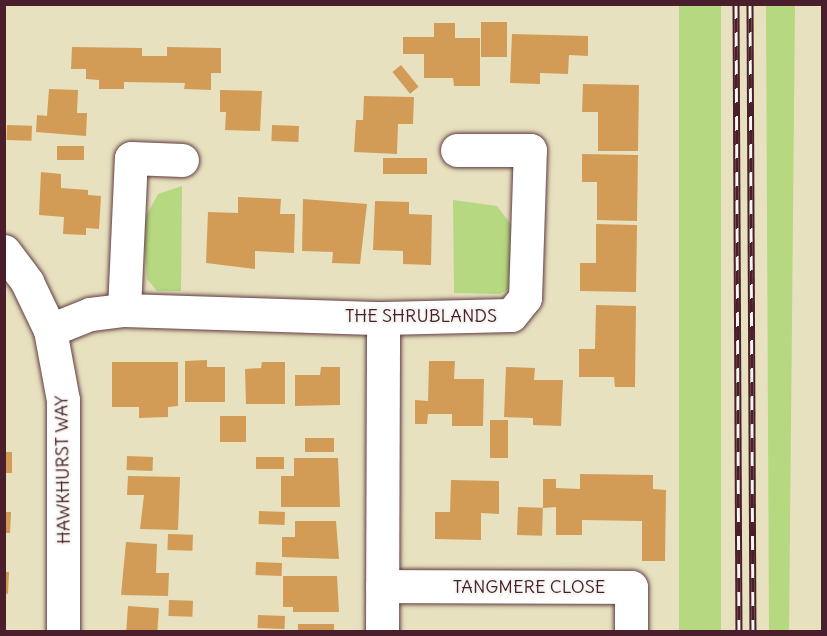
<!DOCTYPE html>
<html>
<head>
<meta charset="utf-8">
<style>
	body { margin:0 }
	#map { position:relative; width:827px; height:636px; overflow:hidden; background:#e7e1bf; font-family:Delius,sans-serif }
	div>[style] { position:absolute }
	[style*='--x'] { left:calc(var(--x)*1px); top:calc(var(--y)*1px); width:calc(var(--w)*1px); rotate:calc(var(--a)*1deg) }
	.green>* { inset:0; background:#b5d880; transform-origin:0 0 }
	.building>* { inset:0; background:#d29c56; transform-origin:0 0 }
	.roads { filter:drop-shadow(0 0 2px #623c41) drop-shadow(0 0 2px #623c41) }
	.street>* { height:33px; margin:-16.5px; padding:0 16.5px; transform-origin:16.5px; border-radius:16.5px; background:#fff }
	.rail>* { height:7px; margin-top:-3.5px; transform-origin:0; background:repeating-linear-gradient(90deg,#f6f6f2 0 14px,#4a1f2b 0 28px); box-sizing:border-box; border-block:2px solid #4a1f2b }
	span { translate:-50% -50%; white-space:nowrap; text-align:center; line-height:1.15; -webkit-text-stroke:4.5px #f6f6f2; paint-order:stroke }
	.street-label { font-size:18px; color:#4a1f2b }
	.frame { position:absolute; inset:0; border:6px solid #4a1f2b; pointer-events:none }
</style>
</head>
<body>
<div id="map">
	<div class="green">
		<i style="left:679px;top:5px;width:42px;height:626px"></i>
		<i style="clip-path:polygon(766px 5px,795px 5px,789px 632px,769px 631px)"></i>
		<i style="clip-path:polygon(182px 186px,181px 291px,157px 291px,147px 279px,143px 222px,158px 194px)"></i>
		<i style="clip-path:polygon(453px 200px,497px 206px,516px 231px,510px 288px,500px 294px,454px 293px)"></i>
	</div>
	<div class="building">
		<i style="left:481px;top:22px;width:26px;height:35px"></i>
		<i style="clip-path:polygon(434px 23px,455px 23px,455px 38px,480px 38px,480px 86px,454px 86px,453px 78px,424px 78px,424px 54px,403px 54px,403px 37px,434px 37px)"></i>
		<i style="clip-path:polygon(512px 34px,588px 36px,588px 56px,569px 55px,568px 74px,540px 73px,540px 84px,510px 83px)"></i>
		<i style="clip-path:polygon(72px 47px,142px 48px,142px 56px,167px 56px,167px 47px,221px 48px,221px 73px,211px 73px,211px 90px,184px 89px,185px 83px,124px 82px,124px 89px,99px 89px,99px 80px,86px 79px,86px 69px,71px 69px)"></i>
		<i style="left:401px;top:65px;width:28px;height:11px;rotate:51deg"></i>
		<i style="clip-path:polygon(583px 84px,639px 85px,638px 151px,598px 151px,598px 112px,582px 112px)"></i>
		<i style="clip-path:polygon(49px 89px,78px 90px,77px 113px,87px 113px,86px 136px,36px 132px,37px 115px,47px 116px)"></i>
		<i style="clip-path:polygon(220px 90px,262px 91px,260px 131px,225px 130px,226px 112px,220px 112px)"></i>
		<i style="clip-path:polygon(364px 96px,414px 97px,413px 124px,398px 124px,397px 154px,354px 152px,356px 120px,363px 120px)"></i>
		<i style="left:7px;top:125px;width:25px;height:15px;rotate:2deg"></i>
		<i style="left:272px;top:125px;width:27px;height:16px;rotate:2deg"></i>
		<i style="left:57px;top:146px;width:27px;height:14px"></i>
		<i style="clip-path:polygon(582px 154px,638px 155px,637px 221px,597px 220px,597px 182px,582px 182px)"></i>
		<i style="left:383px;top:158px;width:44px;height:16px"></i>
		<i style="clip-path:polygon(41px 172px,61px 174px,61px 188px,88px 190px,88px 195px,101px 196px,99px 229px,86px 228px,86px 235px,63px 234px,64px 217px,39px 215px)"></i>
		<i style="clip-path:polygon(238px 197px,281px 199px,280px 214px,295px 214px,294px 253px,255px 251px,255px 269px,206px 263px,208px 212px,238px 213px)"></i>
		<i style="clip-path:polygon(303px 199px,367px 204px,360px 264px,332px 263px,333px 252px,302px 251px)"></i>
		<i style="clip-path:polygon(375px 201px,409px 202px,409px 214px,432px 215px,431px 265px,403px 264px,403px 251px,373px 250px)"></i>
		<i style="clip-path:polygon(596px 224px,637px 225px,636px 292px,580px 291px,580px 263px,596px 263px)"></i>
		<i style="clip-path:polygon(596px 305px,636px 306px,635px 387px,615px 387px,614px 377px,579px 377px,579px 349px,595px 349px)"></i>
		<i style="clip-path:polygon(207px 360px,207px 367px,225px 367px,225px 402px,185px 402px,185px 361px)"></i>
		<i style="clip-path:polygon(429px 361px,455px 361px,454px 379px,484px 379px,483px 426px,452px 426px,452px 414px,428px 414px,427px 424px,415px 424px,415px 400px,428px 401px)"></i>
		<i style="clip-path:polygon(112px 362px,178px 362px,178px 406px,168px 407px,168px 417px,139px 418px,139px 407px,112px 407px)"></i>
		<i style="clip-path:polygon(262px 362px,285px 362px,285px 404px,246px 404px,245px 369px,261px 368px)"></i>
		<i style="clip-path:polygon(321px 367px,340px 367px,340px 405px,295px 406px,295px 375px,320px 375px)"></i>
		<i style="clip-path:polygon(506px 367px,535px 368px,534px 380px,563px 380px,561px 426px,533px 425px,533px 418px,504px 417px)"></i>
		<i style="left:220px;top:416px;width:26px;height:26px"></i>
		<i style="left:490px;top:420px;width:18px;height:38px"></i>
		<i style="left:305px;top:438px;width:29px;height:14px"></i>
		<i style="left:4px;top:452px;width:8px;height:21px"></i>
		<i style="left:127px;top:456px;width:26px;height:14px;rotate:2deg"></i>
		<i style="left:256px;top:457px;width:28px;height:12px"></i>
		<i style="clip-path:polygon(294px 458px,338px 458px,340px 507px,281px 507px,281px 476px,294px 476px)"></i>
		<i style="clip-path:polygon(580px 474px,653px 475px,653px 489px,666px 490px,665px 561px,642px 561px,642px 521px,582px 520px,582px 535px,556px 535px,556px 507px,543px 508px,543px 479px,556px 479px,556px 488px,580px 489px)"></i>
		<i style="clip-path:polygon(128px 476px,180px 477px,178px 530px,140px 529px,144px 495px,127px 495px)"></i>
		<i style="clip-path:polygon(451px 480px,499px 481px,499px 514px,481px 513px,481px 540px,435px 539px,435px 512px,450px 512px)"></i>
		<i style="left:518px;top:507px;width:25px;height:28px;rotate:2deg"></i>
		<i style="left:259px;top:511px;width:26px;height:13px;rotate:2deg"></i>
		<i style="clip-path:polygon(5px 512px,11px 512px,10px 533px,5px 533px)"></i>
		<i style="clip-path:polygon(295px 521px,336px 521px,339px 559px,282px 557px,282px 537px,295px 537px)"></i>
		<i style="left:168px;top:534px;width:25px;height:16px;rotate:2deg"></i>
		<i style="clip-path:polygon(126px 542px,157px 544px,156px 573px,169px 573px,168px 596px,121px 595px)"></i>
		<i style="left:256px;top:562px;width:26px;height:13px;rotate:2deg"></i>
		<i style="clip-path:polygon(4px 572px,9px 572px,8px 594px,4px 593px)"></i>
		<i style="clip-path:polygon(283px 576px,337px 576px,339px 612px,293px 612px,293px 607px,283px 607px)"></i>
		<i style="left:169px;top:600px;width:24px;height:16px;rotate:2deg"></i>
		<i style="left:128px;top:606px;width:31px;height:26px;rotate:4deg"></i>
		<i style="left:258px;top:615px;width:27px;height:13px;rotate:2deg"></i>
		<i style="left:298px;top:624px;width:36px;height:8px"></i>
	</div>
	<div class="roads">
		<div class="street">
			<i style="--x:4;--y:251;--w:39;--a:53"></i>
			<i style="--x:27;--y:282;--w:53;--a:64.4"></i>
			<i style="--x:50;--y:330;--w:71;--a:79.5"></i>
			<i style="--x:63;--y:400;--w:232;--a:90"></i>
			<i style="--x:124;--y:310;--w:152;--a:-87.4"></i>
			<i style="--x:131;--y:158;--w:51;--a:2.2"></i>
			<i style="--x:50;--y:330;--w:43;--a:-21.8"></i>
			<i style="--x:90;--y:314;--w:34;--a:-7"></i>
			<i style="--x:124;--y:310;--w:259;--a:1.8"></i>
			<i style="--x:383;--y:318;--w:128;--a:-1.3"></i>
			<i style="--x:511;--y:315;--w:22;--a:-51"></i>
			<i style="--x:525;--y:298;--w:148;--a:-88.1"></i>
			<i style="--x:530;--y:150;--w:73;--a:180"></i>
			<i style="--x:382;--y:586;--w:249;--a:0.2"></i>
			<i style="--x:631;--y:587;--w:45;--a:90"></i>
			<i style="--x:382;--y:632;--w:314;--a:-89.8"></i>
		</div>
	</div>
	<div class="rail">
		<i style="--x:736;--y:4;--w:628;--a:89.73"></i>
		<i style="--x:750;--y:4;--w:628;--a:89.73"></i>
	</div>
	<div class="street-label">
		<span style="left:421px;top:316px">THE SHRUBLANDS</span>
		<span style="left:63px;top:470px;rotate:-91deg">HAWKHURST WAY</span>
		<span style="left:529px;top:587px">TANGMERE CLOSE</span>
	</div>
	<div class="frame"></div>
</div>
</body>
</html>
